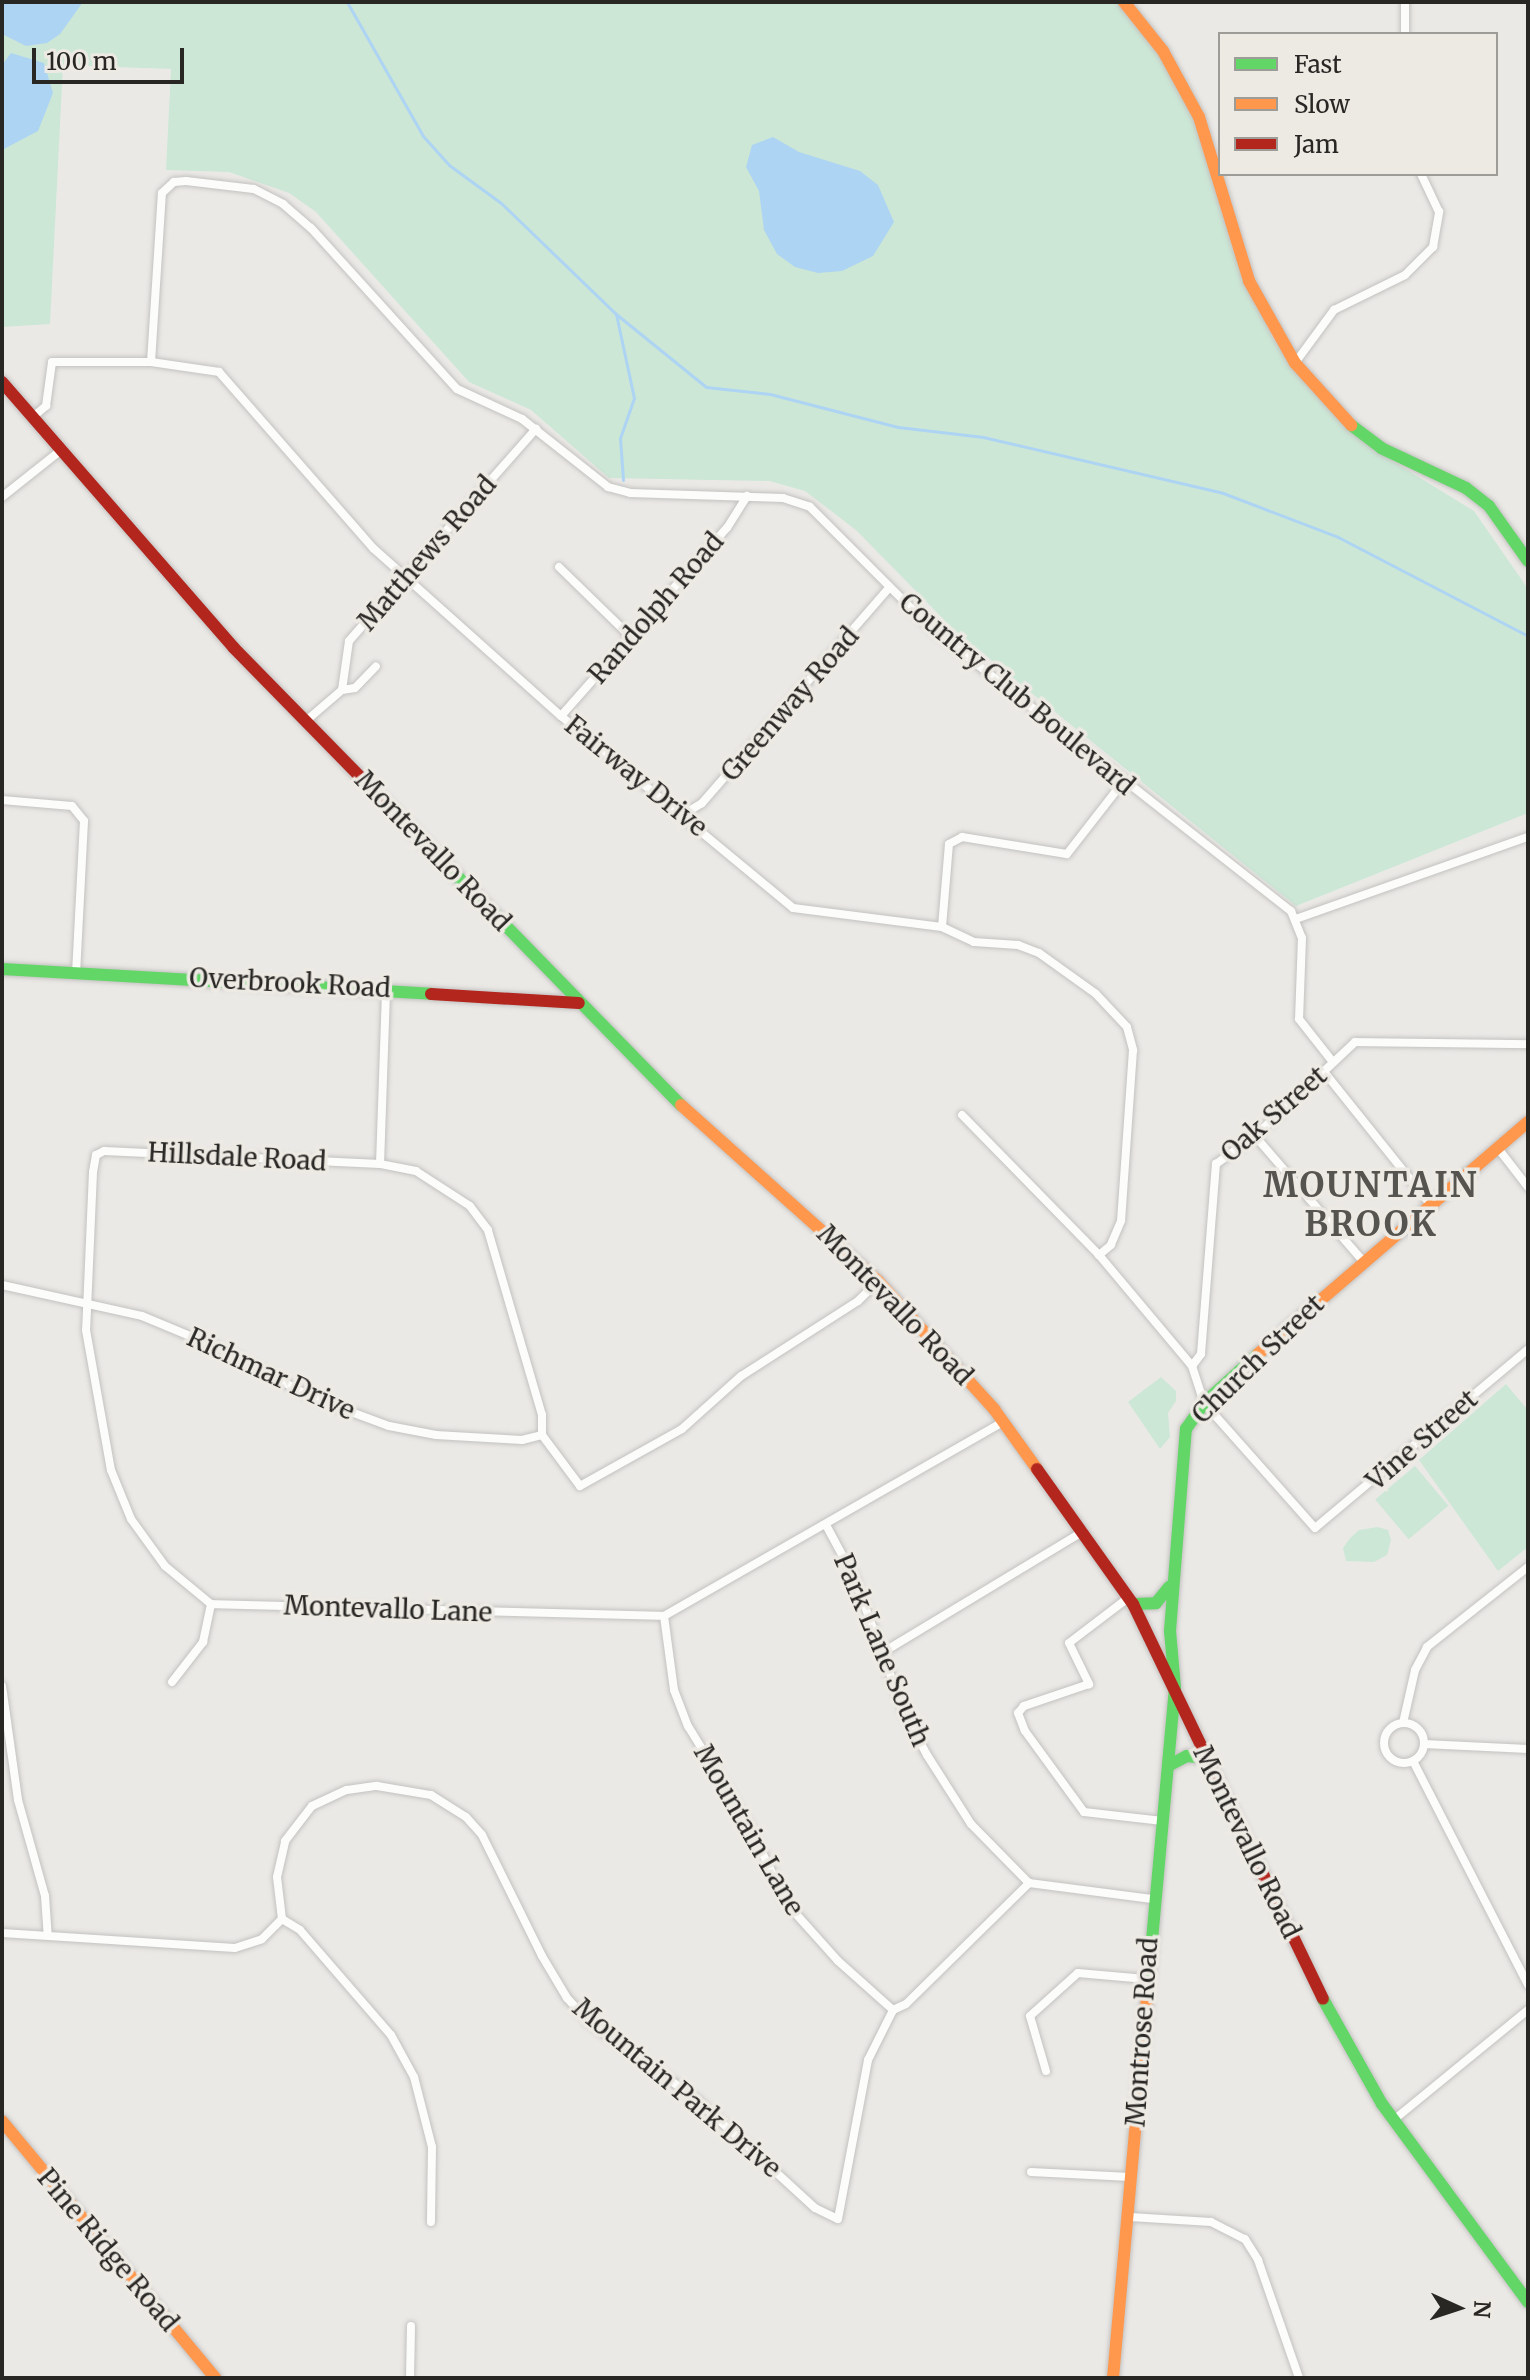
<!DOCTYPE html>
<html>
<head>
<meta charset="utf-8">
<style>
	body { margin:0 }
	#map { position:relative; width:1530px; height:2380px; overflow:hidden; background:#ebe9e6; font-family:Merriweather,serif }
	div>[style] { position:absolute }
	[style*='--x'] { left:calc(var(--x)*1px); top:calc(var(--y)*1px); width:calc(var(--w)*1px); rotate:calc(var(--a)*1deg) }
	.green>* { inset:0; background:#cce7d6; transform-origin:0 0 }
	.water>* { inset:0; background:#aed4f3 }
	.stream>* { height:3px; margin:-1.5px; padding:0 1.5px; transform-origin:1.5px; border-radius:1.5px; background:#aed4f3 }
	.roads { filter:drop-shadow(0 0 2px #c3c2c0) drop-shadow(0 0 2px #c3c2c0) }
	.street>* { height:8px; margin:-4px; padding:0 4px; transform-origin:4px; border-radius:4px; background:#fcfcfb }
	.street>.ring { margin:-4px; padding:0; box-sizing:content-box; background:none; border:8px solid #fcfcfb; border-radius:50% }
	.fast>* { height:12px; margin:-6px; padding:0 6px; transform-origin:6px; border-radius:6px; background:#63d668 }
	.slow>* { height:12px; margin:-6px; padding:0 6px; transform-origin:6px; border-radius:6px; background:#ff974d }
	.jam>* { height:12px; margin:-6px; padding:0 6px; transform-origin:6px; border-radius:6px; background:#b3261e }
	span { translate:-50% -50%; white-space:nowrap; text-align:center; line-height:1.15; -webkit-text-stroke:7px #edeae4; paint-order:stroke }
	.street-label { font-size:26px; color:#282724 }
	.district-label { font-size:34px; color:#56544f; font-weight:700; letter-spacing:2px }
	.frame { position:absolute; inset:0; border:4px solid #282724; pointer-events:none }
	.legend { position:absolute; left:1218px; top:32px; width:280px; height:144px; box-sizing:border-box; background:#edeae4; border:2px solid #9e9c97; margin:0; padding:10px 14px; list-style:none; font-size:24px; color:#282724 }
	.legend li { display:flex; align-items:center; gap:16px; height:40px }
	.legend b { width:40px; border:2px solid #9e9c97 }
	.north { position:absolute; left:1418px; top:2268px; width:80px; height:80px; -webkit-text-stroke:6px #edeae4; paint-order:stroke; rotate:93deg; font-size:22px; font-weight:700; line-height:32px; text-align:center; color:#282724 }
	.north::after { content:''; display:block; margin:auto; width:28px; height:36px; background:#282724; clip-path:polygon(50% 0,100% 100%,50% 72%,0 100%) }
	.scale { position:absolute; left:32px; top:48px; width:152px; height:36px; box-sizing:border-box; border:4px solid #282724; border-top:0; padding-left:10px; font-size:24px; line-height:28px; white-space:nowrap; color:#282724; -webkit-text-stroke:6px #edeae4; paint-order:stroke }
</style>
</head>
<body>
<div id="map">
	<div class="green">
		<i style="clip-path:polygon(2px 2px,1119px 2px,1159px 54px,1195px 119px,1233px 251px,1272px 337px,1292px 365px,1378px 452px,1474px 511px,1528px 589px,1528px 813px,1296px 906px,957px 633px,856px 530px,805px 491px,770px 481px,609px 478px,531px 410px,469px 382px,316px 212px,289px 193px,229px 172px,166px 170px,171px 69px,63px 65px,50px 324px,2px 327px)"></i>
		<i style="clip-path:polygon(1161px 1377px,1176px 1391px,1176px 1401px,1168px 1413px,1170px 1437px,1160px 1449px,1128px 1402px)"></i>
		<i style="clip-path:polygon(1506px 1384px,1528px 1410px,1528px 1547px,1498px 1571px,1419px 1460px)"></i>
		<i style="left:1415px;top:1466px;width:52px;height:52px;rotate:50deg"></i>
		<i style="clip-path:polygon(1378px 1527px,1388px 1530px,1391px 1540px,1387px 1555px,1374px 1562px,1346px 1561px,1343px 1548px,1350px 1538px,1359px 1530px)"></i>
	</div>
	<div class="water">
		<i style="clip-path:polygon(2px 2px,83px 2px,60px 34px,47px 43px,26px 46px,4px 35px)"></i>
		<i style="clip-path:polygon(11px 53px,44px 63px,53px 93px,38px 131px,2px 150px,2px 65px)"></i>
		<i style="clip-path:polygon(773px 137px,799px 152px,860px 171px,878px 185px,894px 222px,873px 256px,842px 271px,818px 273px,795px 267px,777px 254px,764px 230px,759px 191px,746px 167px,752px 145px)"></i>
	</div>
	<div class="stream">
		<i style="--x:347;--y:2;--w:154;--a:60.4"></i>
		<i style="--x:423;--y:136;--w:39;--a:48"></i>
		<i style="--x:449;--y:165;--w:64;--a:36.2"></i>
		<i style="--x:501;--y:203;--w:160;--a:44"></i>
		<i style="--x:616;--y:314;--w:116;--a:39"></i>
		<i style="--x:706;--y:387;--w:64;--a:6.2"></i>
		<i style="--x:770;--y:394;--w:132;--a:14.5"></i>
		<i style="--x:898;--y:427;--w:86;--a:6.7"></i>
		<i style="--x:983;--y:437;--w:246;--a:13.1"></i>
		<i style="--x:1223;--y:493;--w:123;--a:20.9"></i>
		<i style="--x:1338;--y:537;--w:214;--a:27.5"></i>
		<i style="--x:616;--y:314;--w:86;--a:77.9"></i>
		<i style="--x:634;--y:398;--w:42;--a:109.3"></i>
		<i style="--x:620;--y:438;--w:42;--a:85.9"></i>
	</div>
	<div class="roads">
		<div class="street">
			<i style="--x:1405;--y:2;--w:32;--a:90"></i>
			<i style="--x:151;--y:362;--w:169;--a:-86.3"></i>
			<i style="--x:162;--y:193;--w:16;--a:-43"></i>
			<i style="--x:174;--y:182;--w:12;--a:-5"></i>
			<i style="--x:186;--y:181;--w:68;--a:6.7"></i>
			<i style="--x:254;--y:189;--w:33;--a:27"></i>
			<i style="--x:283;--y:204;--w:37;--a:41"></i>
			<i style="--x:311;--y:228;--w:217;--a:47.8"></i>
			<i style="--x:457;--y:389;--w:72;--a:24.8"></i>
			<i style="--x:522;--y:419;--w:110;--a:38.3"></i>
			<i style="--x:608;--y:487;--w:23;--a:15"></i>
			<i style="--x:630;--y:493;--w:153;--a:1.9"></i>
			<i style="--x:783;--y:498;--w:28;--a:18"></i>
			<i style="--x:810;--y:507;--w:171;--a:45"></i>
			<i style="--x:931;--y:628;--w:458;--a:38.2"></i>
			<i style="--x:1291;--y:911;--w:29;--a:68"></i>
			<i style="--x:1302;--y:938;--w:81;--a:92.1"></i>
			<i style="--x:1299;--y:1019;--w:55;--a:51.7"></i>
			<i style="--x:1295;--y:363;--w:66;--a:-53.7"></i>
			<i style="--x:1334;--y:310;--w:79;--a:-26.2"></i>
			<i style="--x:1405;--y:275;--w:40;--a:-45"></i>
			<i style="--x:1433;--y:247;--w:36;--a:-80"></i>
			<i style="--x:1439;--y:212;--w:42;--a:-115.3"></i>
			<i style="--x:34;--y:416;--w:16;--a:-40"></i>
			<i style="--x:46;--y:406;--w:44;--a:-82.2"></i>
			<i style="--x:52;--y:362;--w:99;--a:0"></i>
			<i style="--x:151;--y:362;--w:69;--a:8.4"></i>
			<i style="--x:219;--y:372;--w:234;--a:48.8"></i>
			<i style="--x:373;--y:548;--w:252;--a:41.8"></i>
			<i style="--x:561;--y:716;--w:301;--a:39.6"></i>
			<i style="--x:793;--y:908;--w:150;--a:7.3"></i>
			<i style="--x:942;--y:927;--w:35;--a:25"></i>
			<i style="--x:974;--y:942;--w:44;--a:3.9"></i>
			<i style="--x:1018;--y:945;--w:22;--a:21"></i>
			<i style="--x:1039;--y:953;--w:70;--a:35.7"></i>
			<i style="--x:1096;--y:994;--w:45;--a:46.8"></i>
			<i style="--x:1127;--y:1027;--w:24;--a:75"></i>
			<i style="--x:1133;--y:1050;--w:171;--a:94"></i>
			<i style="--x:1121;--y:1221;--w:26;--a:113"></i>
			<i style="--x:1111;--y:1245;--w:16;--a:140"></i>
			<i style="--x:2;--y:497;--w:75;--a:-38.5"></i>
			<i style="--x:559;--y:567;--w:99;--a:44.2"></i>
			<i style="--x:342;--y:690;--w:13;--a:-9"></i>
			<i style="--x:355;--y:688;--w:30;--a:-46"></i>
			<i style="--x:561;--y:716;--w:251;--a:-48.6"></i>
			<i style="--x:727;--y:528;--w:38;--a:-58"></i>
			<i style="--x:307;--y:720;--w:46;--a:-40.6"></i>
			<i style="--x:342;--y:690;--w:49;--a:-81.9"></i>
			<i style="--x:349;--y:641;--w:283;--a:-48.6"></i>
			<i style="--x:2;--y:800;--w:70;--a:4.9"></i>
			<i style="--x:72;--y:806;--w:19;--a:51"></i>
			<i style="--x:84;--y:821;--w:151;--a:93"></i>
			<i style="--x:684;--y:814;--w:21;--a:-31"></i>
			<i style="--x:702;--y:803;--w:286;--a:-49"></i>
			<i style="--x:1296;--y:919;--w:246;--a:-19.5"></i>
			<i style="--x:942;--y:927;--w:83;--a:-85.2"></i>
			<i style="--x:949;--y:844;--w:15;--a:-28"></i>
			<i style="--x:962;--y:837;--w:106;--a:9.2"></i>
			<i style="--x:1067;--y:854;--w:91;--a:-52.1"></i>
			<i style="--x:1325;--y:1073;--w:166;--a:51.3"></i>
			<i style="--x:962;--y:1115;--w:196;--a:45.6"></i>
			<i style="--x:1099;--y:1255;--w:145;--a:50"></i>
			<i style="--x:1192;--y:1366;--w:39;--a:72"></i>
			<i style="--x:1204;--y:1403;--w:167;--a:48.4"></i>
			<i style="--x:1315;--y:1528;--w:278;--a:-40"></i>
			<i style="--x:1255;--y:1136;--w:164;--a:49.2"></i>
			<i style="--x:1497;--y:1147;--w:51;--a:52.2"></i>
			<i style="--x:380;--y:1164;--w:175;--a:-88"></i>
			<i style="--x:878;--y:1281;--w:28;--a:135"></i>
			<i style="--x:858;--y:1301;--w:139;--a:147.3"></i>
			<i style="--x:741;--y:1376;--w:79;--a:138.1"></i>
			<i style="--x:682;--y:1429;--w:117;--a:150.8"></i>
			<i style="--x:580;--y:1486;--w:64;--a:-126.7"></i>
			<i style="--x:542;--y:1435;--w:20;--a:-90"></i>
			<i style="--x:542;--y:1415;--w:193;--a:-106.3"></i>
			<i style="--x:488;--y:1230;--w:30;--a:-127"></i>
			<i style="--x:470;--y:1206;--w:64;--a:-147.1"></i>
			<i style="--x:416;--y:1171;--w:37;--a:-169"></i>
			<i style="--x:380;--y:1164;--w:276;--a:-177.3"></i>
			<i style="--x:104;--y:1151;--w:9;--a:153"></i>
			<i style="--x:96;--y:1155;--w:17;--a:100"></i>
			<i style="--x:93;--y:1172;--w:158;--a:92.5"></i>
			<i style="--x:86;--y:1330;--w:142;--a:79.9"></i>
			<i style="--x:111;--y:1470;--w:53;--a:67.8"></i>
			<i style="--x:131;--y:1519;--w:58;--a:54.1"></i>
			<i style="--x:165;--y:1566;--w:60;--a:39.6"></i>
			<i style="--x:211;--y:1604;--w:453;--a:1.5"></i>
			<i style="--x:664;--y:1616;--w:388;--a:-29.8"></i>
			<i style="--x:2;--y:1285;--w:143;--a:12.5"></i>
			<i style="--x:142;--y:1316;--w:91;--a:22.6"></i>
			<i style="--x:226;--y:1351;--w:97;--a:28.4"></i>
			<i style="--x:311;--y:1397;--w:83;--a:20.4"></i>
			<i style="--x:389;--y:1426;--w:48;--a:10.8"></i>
			<i style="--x:436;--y:1435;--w:86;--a:3.3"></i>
			<i style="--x:522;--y:1440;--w:21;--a:-14"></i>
			<i style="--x:1192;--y:1366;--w:15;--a:-53"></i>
			<i style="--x:1201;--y:1354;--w:191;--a:-85.5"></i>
			<i style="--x:1216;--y:1164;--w:48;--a:-35.7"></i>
			<i style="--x:1255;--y:1136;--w:137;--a:-43.2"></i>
			<i style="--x:1355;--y:1042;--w:173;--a:0.7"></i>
			<i style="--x:826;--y:1525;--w:59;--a:61.7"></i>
			<i style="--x:854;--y:1577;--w:146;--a:69.6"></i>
			<i style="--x:905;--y:1714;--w:47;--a:61.8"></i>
			<i style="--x:927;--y:1755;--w:82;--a:57.5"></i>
			<i style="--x:971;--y:1824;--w:83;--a:45.5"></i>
			<i style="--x:1128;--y:1598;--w:74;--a:142.7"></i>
			<i style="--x:1069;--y:1643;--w:46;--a:64"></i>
			<i style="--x:1089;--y:1684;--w:69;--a:161.3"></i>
			<i style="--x:1024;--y:1706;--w:9;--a:131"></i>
			<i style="--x:1018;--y:1713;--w:19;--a:69"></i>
			<i style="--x:1025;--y:1731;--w:100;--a:53.9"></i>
			<i style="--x:1084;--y:1812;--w:79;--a:6.6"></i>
			<i style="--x:664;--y:1616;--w:75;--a:82.3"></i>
			<i style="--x:674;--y:1690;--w:39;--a:69"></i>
			<i style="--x:688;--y:1726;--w:115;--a:58.5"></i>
			<i style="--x:748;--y:1824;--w:90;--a:63.7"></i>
			<i style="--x:788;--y:1905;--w:75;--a:48.2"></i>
			<i style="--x:838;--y:1961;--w:74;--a:41.7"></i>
			<i style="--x:885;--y:1651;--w:232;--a:-31.1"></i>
			<i style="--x:172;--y:1682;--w:51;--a:-52.2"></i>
			<i style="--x:203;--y:1642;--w:39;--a:-78"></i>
			<i style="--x:2;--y:1686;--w:115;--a:82"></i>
			<i style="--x:18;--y:1800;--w:100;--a:74.3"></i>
			<i style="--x:45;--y:1896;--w:39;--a:86"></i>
			<i class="ring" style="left:1384px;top:1723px;width:32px;height:32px"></i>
			<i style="--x:1403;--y:1723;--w:54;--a:-77.2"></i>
			<i style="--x:1415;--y:1670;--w:26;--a:-62"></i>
			<i style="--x:1427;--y:1647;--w:129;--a:-38.4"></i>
			<i style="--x:1424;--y:1744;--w:104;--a:2.8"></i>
			<i style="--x:1413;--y:1761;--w:252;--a:62.8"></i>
			<i style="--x:1029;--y:1883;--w:124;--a:7.4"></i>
			<i style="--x:282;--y:1919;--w:21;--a:31"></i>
			<i style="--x:300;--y:1930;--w:139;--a:49.1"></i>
			<i style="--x:391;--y:2035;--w:48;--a:61.3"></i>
			<i style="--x:414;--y:2077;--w:72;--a:75.6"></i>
			<i style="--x:432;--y:2147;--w:75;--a:90.8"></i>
			<i style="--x:2;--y:1933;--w:233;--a:3.7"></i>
			<i style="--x:235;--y:1948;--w:28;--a:-18"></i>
			<i style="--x:262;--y:1939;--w:28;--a:-45"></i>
			<i style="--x:282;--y:1919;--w:42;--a:-96.8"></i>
			<i style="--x:277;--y:1877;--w:37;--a:-77"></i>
			<i style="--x:285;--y:1841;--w:44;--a:-52.4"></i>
			<i style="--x:312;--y:1806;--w:38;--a:-25"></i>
			<i style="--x:347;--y:1790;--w:30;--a:-8"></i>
			<i style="--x:377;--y:1786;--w:55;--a:9.5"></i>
			<i style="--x:431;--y:1795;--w:41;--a:32.2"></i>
			<i style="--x:466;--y:1817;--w:24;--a:48"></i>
			<i style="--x:482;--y:1835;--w:135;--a:63.6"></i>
			<i style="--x:542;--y:1956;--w:49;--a:59.2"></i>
			<i style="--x:567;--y:1998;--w:33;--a:47"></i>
			<i style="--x:589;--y:2022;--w:132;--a:35.7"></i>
			<i style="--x:696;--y:2099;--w:161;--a:42.5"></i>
			<i style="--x:815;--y:2208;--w:25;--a:26"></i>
			<i style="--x:838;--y:2219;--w:162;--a:-79.3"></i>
			<i style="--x:868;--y:2060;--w:56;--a:-63.4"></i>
			<i style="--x:893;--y:2010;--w:14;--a:-25"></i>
			<i style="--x:906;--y:2004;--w:173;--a:-44.5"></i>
			<i style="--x:1046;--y:2071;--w:57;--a:-106.2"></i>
			<i style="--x:1030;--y:2016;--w:64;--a:-41.9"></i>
			<i style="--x:1078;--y:1973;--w:68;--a:5"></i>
			<i style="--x:1396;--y:2118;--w:171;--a:-39.3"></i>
			<i style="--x:1031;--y:2172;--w:99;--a:2.9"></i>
			<i style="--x:1130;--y:2217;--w:81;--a:3.5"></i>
			<i style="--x:1211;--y:2222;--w:38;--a:27"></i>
			<i style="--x:1245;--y:2239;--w:25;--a:58"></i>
			<i style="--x:1258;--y:2260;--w:125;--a:70.8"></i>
			<i style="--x:410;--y:2378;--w:52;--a:-88.9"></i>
		</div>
		<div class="fast">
			<i style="--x:1351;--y:425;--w:38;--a:37"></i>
			<i style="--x:1381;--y:448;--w:94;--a:25.2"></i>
			<i style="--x:1466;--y:488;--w:29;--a:38"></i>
			<i style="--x:1489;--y:506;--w:67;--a:54.7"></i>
			<i style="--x:426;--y:844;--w:365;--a:45.7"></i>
			<i style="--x:2;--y:969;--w:430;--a:3.3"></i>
			<i style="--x:1133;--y:1604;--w:23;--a:-2"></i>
			<i style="--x:1156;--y:1603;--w:21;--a:-51"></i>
			<i style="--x:1168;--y:1766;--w:21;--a:-28"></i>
			<i style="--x:1187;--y:1756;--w:18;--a:6"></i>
			<i style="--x:1148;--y:1984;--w:298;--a:-84.8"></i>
			<i style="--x:1175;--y:1687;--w:56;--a:-95.1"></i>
			<i style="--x:1170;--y:1631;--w:203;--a:-85.5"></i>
			<i style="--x:1186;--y:1429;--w:32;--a:-55"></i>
			<i style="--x:1204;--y:1403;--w:73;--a:-42.2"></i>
			<i style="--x:1323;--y:1999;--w:120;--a:60.7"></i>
			<i style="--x:1382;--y:2104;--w:246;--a:53.6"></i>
		</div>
		<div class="slow">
			<i style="--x:1124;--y:2;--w:63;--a:51.5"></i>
			<i style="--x:1163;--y:51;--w:75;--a:61.4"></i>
			<i style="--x:1199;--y:117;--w:171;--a:73"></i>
			<i style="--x:1249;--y:281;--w:94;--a:60.7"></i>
			<i style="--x:1295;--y:363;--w:84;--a:47.9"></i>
			<i style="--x:681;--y:1105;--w:264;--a:41.8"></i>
			<i style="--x:878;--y:1281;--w:173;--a:47.8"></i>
			<i style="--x:994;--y:1409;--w:74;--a:54.4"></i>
			<i style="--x:1258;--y:1354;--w:356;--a:-40.7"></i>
			<i style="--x:2;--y:2121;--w:334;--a:50.3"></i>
			<i style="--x:1113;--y:2378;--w:396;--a:-84.9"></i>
		</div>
		<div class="jam">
			<i style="--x:2;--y:382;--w:353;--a:48.9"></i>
			<i style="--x:234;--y:648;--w:274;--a:45.6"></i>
			<i style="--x:431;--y:994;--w:148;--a:3.5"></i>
			<i style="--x:1037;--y:1469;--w:166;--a:54.6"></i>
			<i style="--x:1133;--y:1604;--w:438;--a:64.3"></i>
		</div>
	</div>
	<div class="street-label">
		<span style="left:427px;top:553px;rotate:-49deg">Matthews Road</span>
		<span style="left:656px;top:608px;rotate:-49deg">Randolph Road</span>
		<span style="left:1017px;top:694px;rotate:40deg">Country Club Boulevard</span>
		<span style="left:790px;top:704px;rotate:-49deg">Greenway Road</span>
		<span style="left:636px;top:776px;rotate:39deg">Fairway Drive</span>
		<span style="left:433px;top:851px;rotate:46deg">Montevallo Road</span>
		<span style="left:290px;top:983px;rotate:3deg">Overbrook Road</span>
		<span style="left:1274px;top:1114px;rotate:-41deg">Oak Street</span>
		<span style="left:237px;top:1157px;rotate:3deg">Hillsdale Road</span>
		<span style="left:895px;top:1305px;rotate:46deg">Montevallo Road</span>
		<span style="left:1258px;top:1359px;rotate:-44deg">Church Street</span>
		<span style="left:271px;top:1374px;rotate:25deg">Richmar Drive</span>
		<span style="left:1422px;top:1440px;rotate:-41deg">Vine Street</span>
		<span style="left:388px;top:1609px;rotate:2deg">Montevallo Lane</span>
		<span style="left:882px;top:1650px;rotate:67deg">Park Lane South</span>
		<span style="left:749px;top:1830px;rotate:60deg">Mountain Lane</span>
		<span style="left:1247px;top:1842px;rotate:64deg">Montevallo Road</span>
		<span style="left:1142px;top:2032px;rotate:-86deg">Montrose Road</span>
		<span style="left:677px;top:2088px;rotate:40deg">Mountain Park Drive</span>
		<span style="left:108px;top:2250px;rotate:50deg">Pine Ridge Road</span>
	</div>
	<div class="district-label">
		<span style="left:1371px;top:1205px">MOUNTAIN<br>BROOK</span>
	</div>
	<div class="frame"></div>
	<ul class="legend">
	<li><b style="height:10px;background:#63d668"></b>Fast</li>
	<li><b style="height:10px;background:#ff974d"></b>Slow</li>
	<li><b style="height:10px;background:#b3261e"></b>Jam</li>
	</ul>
	<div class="north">N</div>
	<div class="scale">100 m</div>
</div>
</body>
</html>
